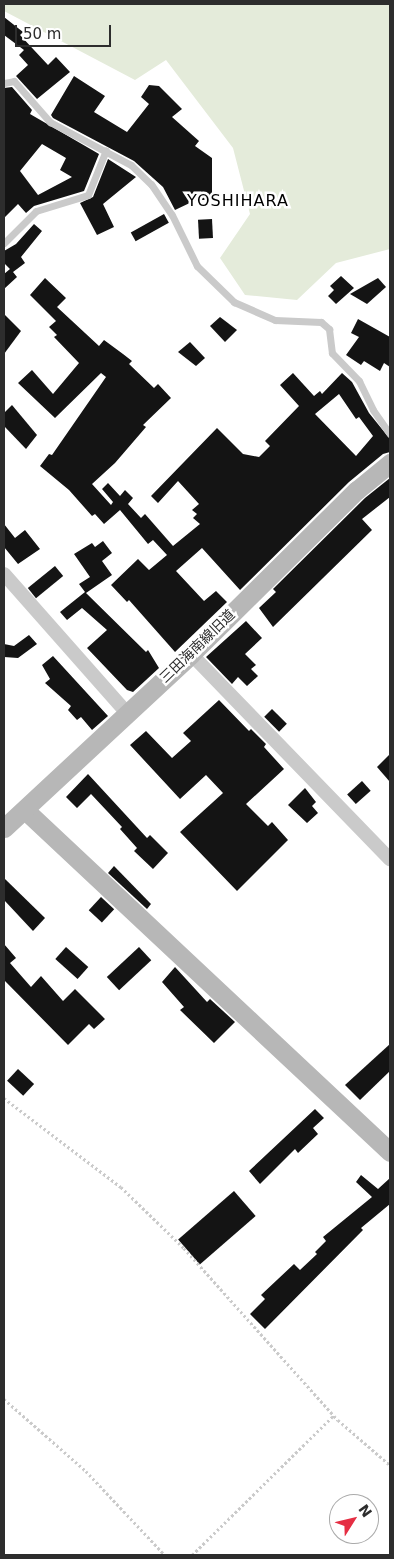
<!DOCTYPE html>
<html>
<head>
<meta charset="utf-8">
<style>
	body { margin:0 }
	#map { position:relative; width:394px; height:1559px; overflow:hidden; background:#fff; font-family:"DejaVu Sans","Noto Sans JP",sans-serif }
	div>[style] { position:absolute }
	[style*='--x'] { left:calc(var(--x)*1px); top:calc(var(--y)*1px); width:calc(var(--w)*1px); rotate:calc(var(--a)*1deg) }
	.green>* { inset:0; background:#e4ebda }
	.building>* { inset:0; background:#141414; transform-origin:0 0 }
	.path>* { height:2.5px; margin-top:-1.25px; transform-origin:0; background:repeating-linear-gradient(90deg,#cacaca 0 2.5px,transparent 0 5px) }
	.lane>* { height:7px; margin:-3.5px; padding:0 3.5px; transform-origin:3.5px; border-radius:3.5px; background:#cacaca }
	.street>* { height:14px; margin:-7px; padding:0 7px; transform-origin:7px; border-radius:7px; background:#cacaca }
	.secondary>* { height:19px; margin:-9.5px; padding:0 9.5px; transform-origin:9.5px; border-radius:9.5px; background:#b7b7b7 }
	span { translate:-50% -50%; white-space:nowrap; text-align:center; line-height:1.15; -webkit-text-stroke:5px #fff; paint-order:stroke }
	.street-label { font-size:14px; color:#2d2d2d }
	.quarter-label { font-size:16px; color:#000; letter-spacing:1px }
	.frame { position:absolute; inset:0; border:5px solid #2d2d2d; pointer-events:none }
	.north { position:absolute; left:329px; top:1494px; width:50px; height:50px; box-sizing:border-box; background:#fff; border:1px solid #ababab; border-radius:50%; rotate:54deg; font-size:14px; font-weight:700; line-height:20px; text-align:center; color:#2d2d2d }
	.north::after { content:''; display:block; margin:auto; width:18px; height:22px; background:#e52e43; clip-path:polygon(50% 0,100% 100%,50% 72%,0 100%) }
	.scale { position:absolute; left:15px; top:25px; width:96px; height:22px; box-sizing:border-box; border:2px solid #2d2d2d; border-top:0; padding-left:6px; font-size:15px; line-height:18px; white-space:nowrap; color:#2d2d2d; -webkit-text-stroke:4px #fff; paint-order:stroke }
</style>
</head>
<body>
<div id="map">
	<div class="green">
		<i style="clip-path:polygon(4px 4px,390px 4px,390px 249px,336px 263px,297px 300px,245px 295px,220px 258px,250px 214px,233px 148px,166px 60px,135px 80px,4px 11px)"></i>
	</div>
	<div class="building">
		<i style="clip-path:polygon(4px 17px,23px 32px,20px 35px,48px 65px,56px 57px,70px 72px,37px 99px,16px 76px,28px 65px,19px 55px,24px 50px,4px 35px)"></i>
		<i style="clip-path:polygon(74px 76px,105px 96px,94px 112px,127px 132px,149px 104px,141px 97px,149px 85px,159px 86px,182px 109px,172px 117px,199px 141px,195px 146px,212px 158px,212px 200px,196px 200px,175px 210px,163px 187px,134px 161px,53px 118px,51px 115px)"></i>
		<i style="clip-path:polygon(evenodd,12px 87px,32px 110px,30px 114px,99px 154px,84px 191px,34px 206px,26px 213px,18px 204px,4px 218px,4px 88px,12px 87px,42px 144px,66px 158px,60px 170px,72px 177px,38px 195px,20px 171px,42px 144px)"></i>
		<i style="clip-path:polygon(108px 159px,136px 177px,103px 204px,114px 227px,97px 235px,80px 203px,93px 197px)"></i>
		<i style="left:164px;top:214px;width:10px;height:38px;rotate:61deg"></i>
		<i style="left:212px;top:219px;width:19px;height:14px;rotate:87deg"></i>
		<i style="clip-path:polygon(34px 224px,42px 231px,21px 257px,25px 263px,13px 272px,17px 277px,4px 289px,4px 274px,10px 269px,4px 263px,4px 251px,16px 244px)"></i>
		<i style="clip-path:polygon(341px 276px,354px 288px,336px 304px,328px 296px,334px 290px,330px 286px)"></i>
		<i style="clip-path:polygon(evenodd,45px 278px,66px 298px,57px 307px,99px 346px,104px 340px,123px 354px,132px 361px,129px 364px,154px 388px,158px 384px,171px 398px,143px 425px,146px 427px,115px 463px,92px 484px,111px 505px,113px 502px,102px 489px,108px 483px,120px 496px,125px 490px,133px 498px,128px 504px,141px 518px,145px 514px,173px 546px,200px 524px,193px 518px,197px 514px,192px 510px,199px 504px,178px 481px,158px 503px,151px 496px,217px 428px,243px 454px,259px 457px,270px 446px,265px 441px,299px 406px,280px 385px,293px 373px,314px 396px,320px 391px,322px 394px,342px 373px,352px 382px,369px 413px,390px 439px,390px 452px,383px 454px,349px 482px,240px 590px,202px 548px,176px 571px,204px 601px,216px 591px,227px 602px,175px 652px,129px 600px,127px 602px,111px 585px,138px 559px,149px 570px,167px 555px,153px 540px,148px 544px,120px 510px,104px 524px,95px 514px,92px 516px,69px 490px,40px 466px,49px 454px,52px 455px,106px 377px,101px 373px,55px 418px,18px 383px,32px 370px,53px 394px,79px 363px,54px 337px,57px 335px,49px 327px,56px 321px,30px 295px,45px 278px,339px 394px,356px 419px,359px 417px,373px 436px,356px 456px,315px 414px,339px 394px)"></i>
		<i style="clip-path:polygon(378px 278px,386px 287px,367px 304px,350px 294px)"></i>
		<i style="clip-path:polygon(4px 314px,21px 331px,4px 354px)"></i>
		<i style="clip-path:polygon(220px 317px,237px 330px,225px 342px,210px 326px)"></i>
		<i style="clip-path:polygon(358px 319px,390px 337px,390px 367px,384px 363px,380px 371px,364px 361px,361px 365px,346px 355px,359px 337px,351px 333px)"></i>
		<i style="clip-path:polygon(190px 342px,205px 358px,196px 366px,178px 352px)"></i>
		<i style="clip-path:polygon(12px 405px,37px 435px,26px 449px,4px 426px,4px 413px)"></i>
		<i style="clip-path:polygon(390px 478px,390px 497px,362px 519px,372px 530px,273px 627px,259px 608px,276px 592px,273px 589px,365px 498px)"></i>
		<i style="clip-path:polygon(4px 524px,15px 538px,25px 530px,40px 549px,18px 564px,4px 547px)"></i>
		<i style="clip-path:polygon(103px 541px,112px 553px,102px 561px,112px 575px,86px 593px,146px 652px,148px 650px,159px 668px,133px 692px,127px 690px,87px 648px,107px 630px,82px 608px,67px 620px,60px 612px,85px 592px,79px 584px,90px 577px,74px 554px,92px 543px,95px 547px)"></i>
		<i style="left:55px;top:566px;width:13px;height:35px;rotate:51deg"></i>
		<i style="clip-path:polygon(246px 621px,262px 638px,245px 654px,256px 665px,251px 669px,258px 676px,247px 686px,238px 677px,232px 684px,206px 657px)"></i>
		<i style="clip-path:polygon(29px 635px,37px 644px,18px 658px,4px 657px,4px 644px,14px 646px)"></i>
		<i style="clip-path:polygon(53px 656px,108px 716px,92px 730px,81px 717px,77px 720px,68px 710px,71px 706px,45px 683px,50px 679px,42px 665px)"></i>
		<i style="clip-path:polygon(219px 700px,249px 731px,251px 729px,266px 744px,264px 747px,284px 769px,246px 804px,268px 826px,272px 822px,288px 840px,237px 891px,180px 832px,223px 793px,206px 775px,180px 799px,130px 745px,146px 731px,172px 758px,191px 741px,183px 733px)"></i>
		<i style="left:272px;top:709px;width:21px;height:11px;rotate:45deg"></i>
		<i style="clip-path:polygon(390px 754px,390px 782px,377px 767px)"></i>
		<i style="clip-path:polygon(88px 774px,147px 838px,150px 835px,168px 853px,153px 869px,134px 851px,137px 848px,120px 829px,122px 827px,91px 794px,77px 808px,66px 797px)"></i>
		<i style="left:362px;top:781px;width:13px;height:20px;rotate:48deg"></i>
		<i style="clip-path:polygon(305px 788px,316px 802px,312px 806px,318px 813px,307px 823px,288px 805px)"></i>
		<i style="clip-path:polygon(114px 866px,151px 904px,147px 909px,108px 873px)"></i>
		<i style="clip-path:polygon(4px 878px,45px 918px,33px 931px,4px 900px)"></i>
		<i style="left:101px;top:897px;width:18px;height:18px;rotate:43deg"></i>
		<i style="clip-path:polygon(4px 944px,16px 958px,10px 963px,31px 987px,41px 976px,63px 1001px,75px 989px,105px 1019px,94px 1029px,89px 1024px,68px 1045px,4px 980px)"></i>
		<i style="left:66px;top:947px;width:30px;height:16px;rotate:42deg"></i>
		<i style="left:139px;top:947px;width:18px;height:44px;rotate:47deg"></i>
		<i style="clip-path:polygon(175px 967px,207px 1002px,210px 999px,235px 1022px,214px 1043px,180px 1010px,184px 1007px,162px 982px)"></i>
		<i style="clip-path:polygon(390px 1044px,390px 1071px,360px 1100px,345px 1085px)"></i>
		<i style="left:18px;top:1069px;width:22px;height:16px;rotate:43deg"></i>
		<i style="clip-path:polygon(315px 1109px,324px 1118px,313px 1128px,318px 1134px,298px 1153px,295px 1149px,260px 1184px,249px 1171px)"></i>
		<i style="clip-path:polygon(361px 1175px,378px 1189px,390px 1178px,390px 1204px,361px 1228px,363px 1230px,265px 1329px,250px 1314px,265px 1299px,261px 1295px,294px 1264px,300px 1270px,317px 1254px,315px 1252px,326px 1241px,323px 1237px,372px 1197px,356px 1182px)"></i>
		<i style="left:234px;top:1191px;width:33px;height:74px;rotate:49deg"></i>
	</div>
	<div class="path">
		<i style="--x:4;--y:1098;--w:147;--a:37.3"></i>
		<i style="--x:121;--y:1187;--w:88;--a:44.1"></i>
		<i style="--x:184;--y:1248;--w:231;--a:48.2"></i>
		<i style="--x:338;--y:1420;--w:69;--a:40.9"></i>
		<i style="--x:4;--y:1399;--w:109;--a:41.3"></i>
		<i style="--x:86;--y:1471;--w:115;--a:46.8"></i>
		<i style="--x:192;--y:1555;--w:199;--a:-44.6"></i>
	</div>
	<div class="lane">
		<i style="--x:4;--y:83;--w:10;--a:-11"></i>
		<i style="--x:14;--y:81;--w:55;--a:48.7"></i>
		<i style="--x:50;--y:122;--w:92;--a:28"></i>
		<i style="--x:131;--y:165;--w:28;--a:44"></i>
		<i style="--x:151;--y:184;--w:37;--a:56"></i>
		<i style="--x:172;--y:215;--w:57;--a:63.9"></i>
		<i style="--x:197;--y:266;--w:52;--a:44.2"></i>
		<i style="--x:234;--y:302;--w:45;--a:23.7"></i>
		<i style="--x:275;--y:320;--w:46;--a:2.5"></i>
		<i style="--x:321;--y:322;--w:11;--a:41"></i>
		<i style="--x:329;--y:329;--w:24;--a:83"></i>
		<i style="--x:332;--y:353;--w:39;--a:46"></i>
		<i style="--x:359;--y:381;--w:32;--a:64"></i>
		<i style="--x:373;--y:410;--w:29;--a:55"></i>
		<i style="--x:4;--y:243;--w:45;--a:-45"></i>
		<i style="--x:36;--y:211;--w:54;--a:-17.1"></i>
		<i style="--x:88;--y:195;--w:48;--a:-68.2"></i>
	</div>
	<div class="street">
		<i style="--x:4;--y:574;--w:184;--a:48.5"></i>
		<i style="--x:191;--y:654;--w:286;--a:45.9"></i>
	</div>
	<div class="secondary">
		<i style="--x:25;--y:810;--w:500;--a:43.14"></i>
		<i style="--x:4;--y:828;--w:255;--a:-42.9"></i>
		<i style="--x:191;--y:654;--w:233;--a:-44.7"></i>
		<i style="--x:357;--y:490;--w:43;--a:-39.3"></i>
	</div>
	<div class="street-label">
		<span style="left:197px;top:646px;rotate:-44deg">三田海南線旧道</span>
	</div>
	<div class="quarter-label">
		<span style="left:238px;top:201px">YOSHIHARA</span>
	</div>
	<div class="frame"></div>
	<div class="north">N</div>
	<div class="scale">50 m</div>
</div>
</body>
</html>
